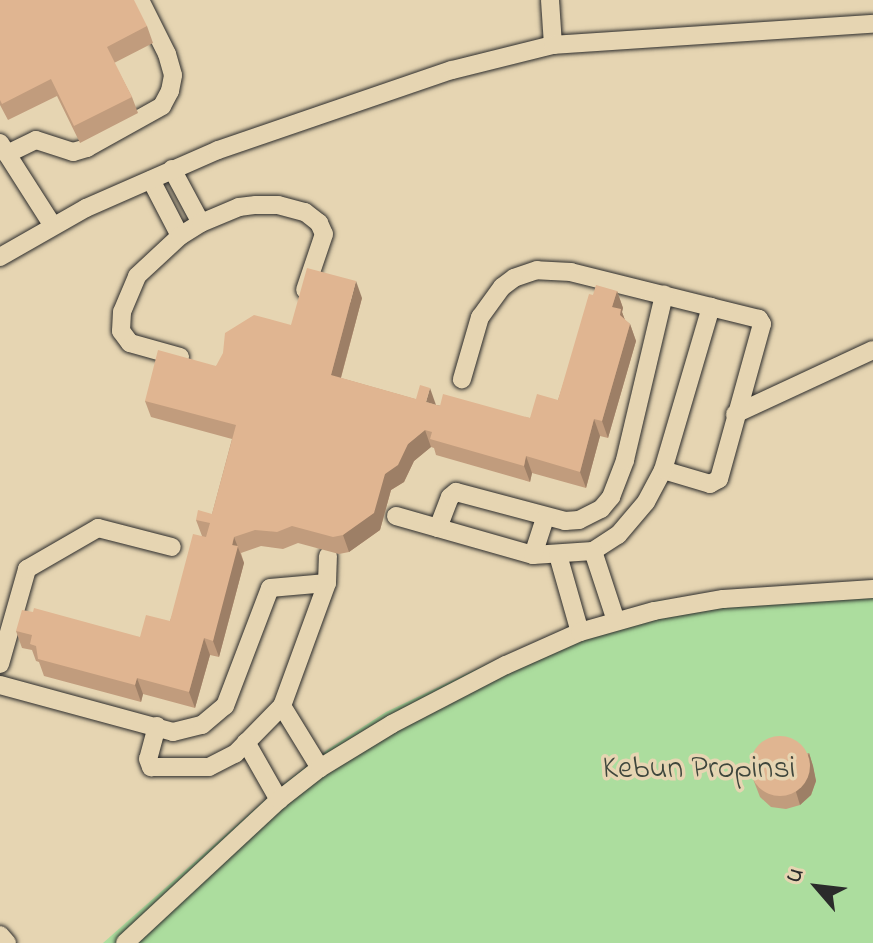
<!DOCTYPE html>
<html>
<head>
<meta charset="utf-8">
<style>
	body { margin:0 }
	#map { position:relative; width:873px; height:943px; overflow:hidden; background:#e6d5b2; font-family:"Indie Flower",sans-serif }
	div>[style] { position:absolute }
	[style*='--x'] { left:calc(var(--x)*1px); top:calc(var(--y)*1px); width:calc(var(--w)*1px); rotate:calc(var(--a)*1deg) }
	.green>* { inset:0; background:#acdd9e }
	.roads { filter:drop-shadow(0 0 2px #2b2b2b) drop-shadow(0 0 2px #2b2b2b) }
	.minor>* { height:18px; margin:-9px; padding:0 9px; transform-origin:9px; border-radius:9px; background:#e6d5b2 }
	.wall>* { inset:0; background:#c19c7d }
	.shaded-wall>* { inset:0; background:#9d7f66 }
	.building>* { inset:0; background:#e0b591 }
	.round { border-radius:50% }
	span { translate:-50% -50%; white-space:nowrap; text-align:center; line-height:1.15; -webkit-text-stroke:7px #e6d5b2; paint-order:stroke }
	.park-label { font-size:32px; color:#3e463c }
	.north { position:absolute; left:777px; top:847px; width:80px; height:80px; -webkit-text-stroke:6px #e6d5b2; paint-order:stroke; rotate:298deg; font-size:22px; font-weight:700; line-height:32px; text-align:center; color:#2b2b2b }
	.north::after { content:''; display:block; margin:auto; width:28px; height:36px; background:#2b2b2b; clip-path:polygon(50% 0,100% 100%,50% 72%,0 100%) }
</style>
</head>
<body>
<div id="map">
	<div class="green">
		<i style="clip-path:polygon(873px 584px,873px 943px,103px 943px,276px 790px,327px 750px,386px 712px,504px 656px,582px 623px,656px 601px,724px 593px)"></i>
	</div>
	<div class="roads">
		<div class="minor">
			<i style="--x:550;--y:0;--w:45;--a:86.2"></i>
			<i style="--x:0;--y:143;--w:98;--a:57.4"></i>
			<i style="--x:7;--y:154;--w:32;--a:-26"></i>
			<i style="--x:36;--y:140;--w:39;--a:18"></i>
			<i style="--x:73;--y:152;--w:15;--a:-16"></i>
			<i style="--x:87;--y:148;--w:86;--a:-29.2"></i>
			<i style="--x:162;--y:106;--w:17;--a:-62"></i>
			<i style="--x:170;--y:91;--w:16;--a:-79"></i>
			<i style="--x:173;--y:75;--w:22;--a:-106"></i>
			<i style="--x:167;--y:54;--w:60;--a:-116.6"></i>
			<i style="--x:172;--y:169;--w:61;--a:61.8"></i>
			<i style="--x:151;--y:180;--w:63;--a:62.6"></i>
			<i style="--x:0;--y:257;--w:99;--a:-29.7"></i>
			<i style="--x:86;--y:208;--w:144;--a:-23.7"></i>
			<i style="--x:218;--y:150;--w:247;--a:-18.9"></i>
			<i style="--x:452;--y:70;--w:104;--a:-13.9"></i>
			<i style="--x:553;--y:45;--w:321;--a:-3.8"></i>
			<i style="--x:180;--y:357;--w:52;--a:-164.4"></i>
			<i style="--x:130;--y:343;--w:15;--a:-127"></i>
			<i style="--x:121;--y:331;--w:19;--a:-87"></i>
			<i style="--x:122;--y:312;--w:39;--a:-67"></i>
			<i style="--x:137;--y:276;--w:59;--a:-42.9"></i>
			<i style="--x:180;--y:236;--w:25;--a:-32"></i>
			<i style="--x:201;--y:223;--w:41;--a:-22.8"></i>
			<i style="--x:239;--y:207;--w:17;--a:-7"></i>
			<i style="--x:256;--y:205;--w:22;--a:0"></i>
			<i style="--x:278;--y:205;--w:28;--a:15"></i>
			<i style="--x:305;--y:212;--w:18;--a:38"></i>
			<i style="--x:319;--y:223;--w:12;--a:66"></i>
			<i style="--x:324;--y:234;--w:59;--a:108.7"></i>
			<i style="--x:735;--y:414;--w:152;--a:-24.9"></i>
			<i style="--x:663;--y:470;--w:49;--a:16.6"></i>
			<i style="--x:710;--y:484;--w:10;--a:-29"></i>
			<i style="--x:719;--y:479;--w:161;--a:-74.5"></i>
			<i style="--x:762;--y:324;--w:6;--a:-121"></i>
			<i style="--x:759;--y:319;--w:49;--a:-166"></i>
			<i style="--x:396;--y:516;--w:142;--a:15.9"></i>
			<i style="--x:533;--y:555;--w:60;--a:-3.8"></i>
			<i style="--x:593;--y:551;--w:30;--a:-33"></i>
			<i style="--x:618;--y:535;--w:43;--a:-49.7"></i>
			<i style="--x:646;--y:502;--w:36;--a:-62"></i>
			<i style="--x:663;--y:470;--w:170;--a:-73.6"></i>
			<i style="--x:711;--y:307;--w:144;--a:-166"></i>
			<i style="--x:571;--y:272;--w:34;--a:-177"></i>
			<i style="--x:537;--y:270;--w:24;--a:161"></i>
			<i style="--x:514;--y:278;--w:15;--a:143"></i>
			<i style="--x:502;--y:287;--w:37;--a:126"></i>
			<i style="--x:480;--y:317;--w:65;--a:106.2"></i>
			<i style="--x:438;--y:528;--w:33;--a:-69"></i>
			<i style="--x:450;--y:497;--w:8;--a:-40"></i>
			<i style="--x:456;--y:492;--w:113;--a:14.9"></i>
			<i style="--x:565;--y:521;--w:14;--a:-4"></i>
			<i style="--x:579;--y:520;--w:25;--a:-27"></i>
			<i style="--x:601;--y:509;--w:16;--a:-50"></i>
			<i style="--x:611;--y:497;--w:40;--a:-69"></i>
			<i style="--x:625;--y:460;--w:170;--a:-76.7"></i>
			<i style="--x:593;--y:551;--w:74;--a:71.8"></i>
			<i style="--x:533;--y:555;--w:39;--a:-72"></i>
			<i style="--x:558;--y:555;--w:80;--a:74.1"></i>
			<i style="--x:0;--y:664;--w:99;--a:-74.1"></i>
			<i style="--x:27;--y:569;--w:82;--a:-30"></i>
			<i style="--x:98;--y:528;--w:76;--a:14.4"></i>
			<i style="--x:0;--y:685;--w:179;--a:15.2"></i>
			<i style="--x:173;--y:732;--w:30;--a:-14"></i>
			<i style="--x:202;--y:725;--w:30;--a:-40"></i>
			<i style="--x:225;--y:706;--w:126;--a:-69.1"></i>
			<i style="--x:270;--y:588;--w:57;--a:-5"></i>
			<i style="--x:327;--y:583;--w:27;--a:-88"></i>
			<i style="--x:282;--y:706;--w:73;--a:58.5"></i>
			<i style="--x:157;--y:726;--w:34;--a:105"></i>
			<i style="--x:148;--y:759;--w:9;--a:69"></i>
			<i style="--x:151;--y:767;--w:58;--a:0"></i>
			<i style="--x:209;--y:767;--w:29;--a:-27"></i>
			<i style="--x:235;--y:754;--w:67;--a:-45.6"></i>
			<i style="--x:282;--y:706;--w:131;--a:-69.9"></i>
			<i style="--x:246;--y:742;--w:67;--a:60.4"></i>
			<i style="--x:0;--y:935;--w:11;--a:49"></i>
			<i style="--x:125;--y:943;--w:210;--a:-42.9"></i>
			<i style="--x:279;--y:800;--w:52;--a:-38"></i>
			<i style="--x:320;--y:768;--w:84;--a:-31.4"></i>
			<i style="--x:392;--y:724;--w:128;--a:-27.4"></i>
			<i style="--x:506;--y:665;--w:81;--a:-24"></i>
			<i style="--x:580;--y:632;--w:77;--a:-15.8"></i>
			<i style="--x:654;--y:611;--w:70;--a:-9.9"></i>
			<i style="--x:723;--y:599;--w:150;--a:-3.8"></i>
		</div>
	</div>
	<div class="wall">
		<i style="clip-path:polygon(0 0,147px 26px,153px 43px,114px 63px,132px 97px,138px 113px,80px 143px,57px 96px,8px 120px,0 105px)"></i>
		<i style="clip-path:polygon(617px 291px,623px 308px,622px 312px,625px 320px,630px 324px,636px 341px,608px 438px,600px 436px,586px 488px,532px 473px,530px 482px,436px 455px,434px 448px,431px 447px,414px 461px,404px 482px,391px 490px,380px 530px,349px 552px,339px 554px,298px 543px,283px 549px,261px 546px,241px 553px,244px 563px,219px 657px,210px 655px,195px 708px,143px 694px,141px 702px,44px 676px,39px 662px,36px 661px,32px 650px,22px 648px,16px 631px,140px 637px,170px 621px,202px 536px,196px 520px,212px 514px,232px 439px,151px 417px,145px 401px,216px 366px,291px 325px,362px 298px,341px 378px,436px 405px,530px 418px,558px 400px,593px 295px)"></i>
		<i style="clip-path:polygon(809px 753px,813px 766px,816px 781px,811px 795px,800px 805px,786px 809px,771px 807px,760px 797px,750px 771px)"></i>
	</div>
	<div class="shaded-wall">
		<i style="clip-path:polygon(356px 281px,362px 298px,337px 392px,331px 375px)"></i>
		<i style="clip-path:polygon(617px 291px,623px 308px,622px 312px,627px 326px,612px 307px)"></i>
		<i style="clip-path:polygon(630px 324px,636px 341px,608px 438px,602px 421px)"></i>
		<i style="clip-path:polygon(430px 388px,436px 405px,426px 402px)"></i>
		<i style="clip-path:polygon(594px 419px,600px 436px,586px 488px,580px 472px)"></i>
		<i style="clip-path:polygon(425px 430px,431px 447px,414px 461px,404px 482px,391px 490px,380px 530px,349px 552px,343px 535px,385px 474px,408px 444px)"></i>
		<i style="clip-path:polygon(526px 456px,532px 473px,530px 482px,524px 466px)"></i>
		<i style="clip-path:polygon(234px 537px,244px 563px,219px 657px,213px 641px)"></i>
		<i style="clip-path:polygon(204px 638px,210px 655px,195px 708px,189px 692px)"></i>
		<i style="clip-path:polygon(137px 678px,143px 694px,141px 702px,135px 685px)"></i>
		<i style="clip-path:polygon(809px 753px,813px 766px,816px 781px,811px 795px,800px 805px,796px 792px)"></i>
	</div>
	<div class="building">
		<i style="clip-path:polygon(0 0,134px 0,147px 26px,107px 47px,132px 97px,74px 126px,51px 79px,2px 104px,0 100px)"></i>
		<i style="clip-path:polygon(307px 268px,356px 281px,331px 375px,416px 399px,420px 385px,430px 388px,426px 402px,440px 406px,443px 394px,530px 418px,537px 394px,558px 400px,589px 294px,593px 295px,596px 285px,617px 291px,612px 307px,621px 309px,620px 315px,630px 324px,602px 421px,594px 419px,580px 472px,526px 456px,524px 466px,430px 439px,432px 432px,425px 430px,408px 444px,398px 465px,385px 474px,374px 513px,343px 535px,333px 537px,292px 526px,277px 532px,255px 530px,234px 537px,232px 545px,238px 546px,213px 641px,204px 638px,189px 692px,137px 678px,135px 685px,38px 659px,36px 646px,30px 644px,32px 635px,16px 631px,22px 610px,33px 612px,34px 608px,140px 637px,146px 615px,170px 621px,193px 534px,206px 537px,210px 523px,196px 520px,198px 510px,212px 514px,236px 425px,145px 401px,158px 350px,216px 366px,223px 353px,225px 333px,254px 315px,291px 325px)"></i>
		<i class="round" style="left:750px;top:736px;width:60px;height:60px"></i>
	</div>
	<div class="park-label">
		<span style="left:699px;top:770px">Kebun Propinsi</span>
	</div>
	<div class="north">U</div>
</div>
</body>
</html>
